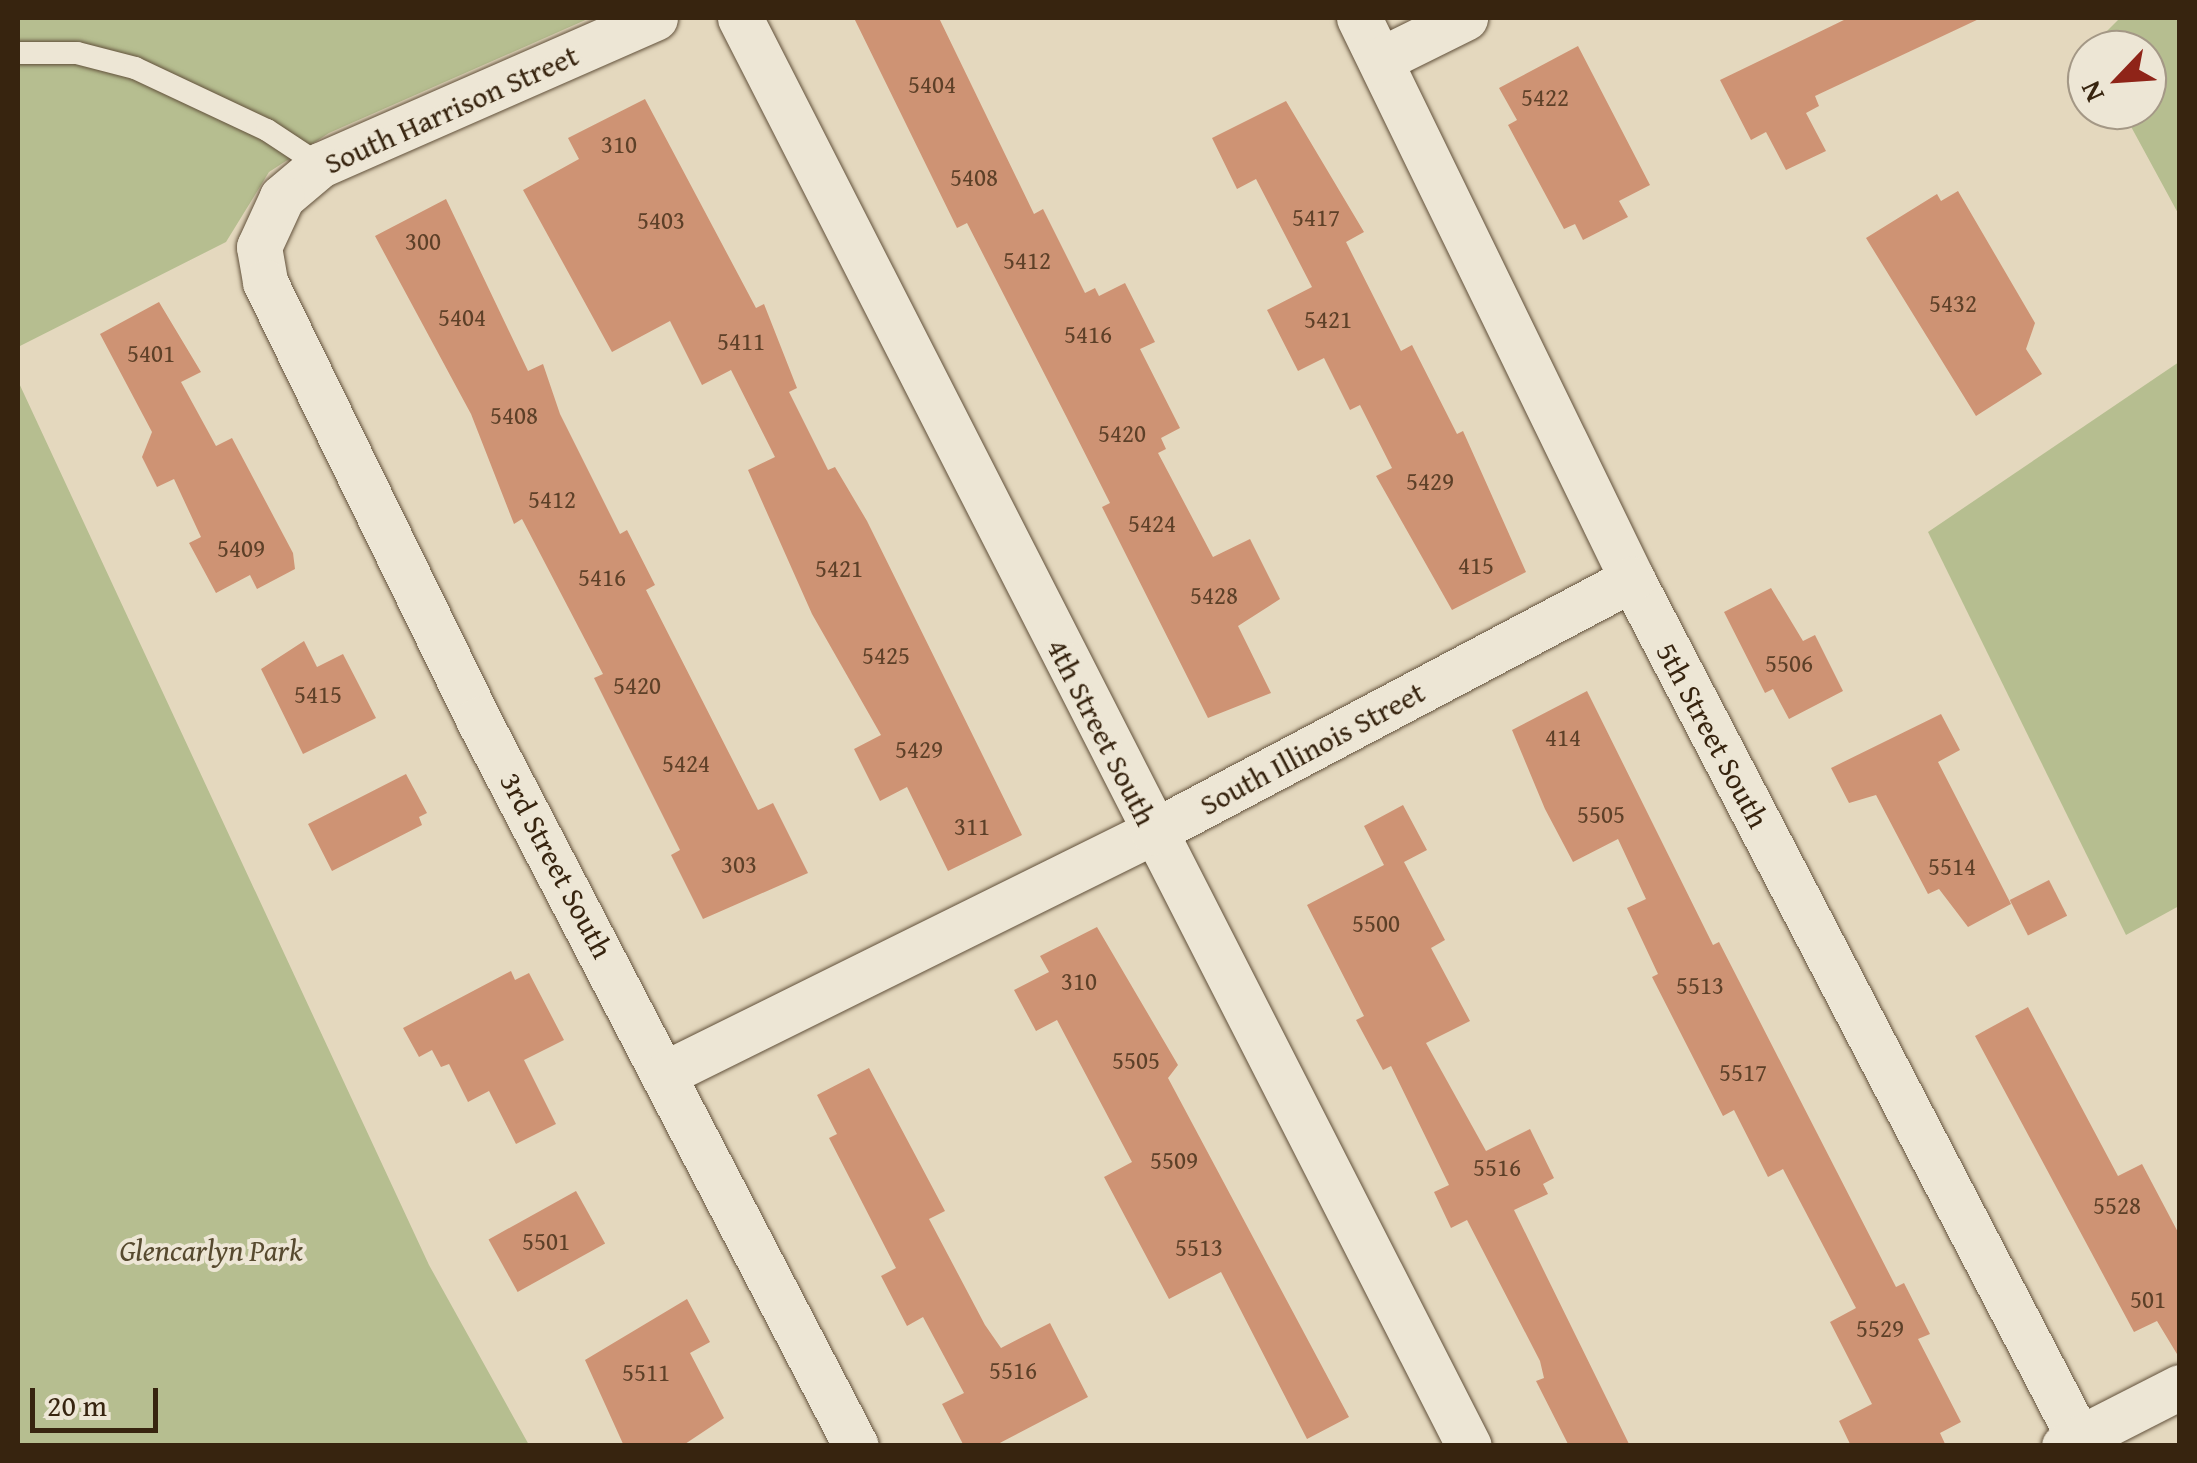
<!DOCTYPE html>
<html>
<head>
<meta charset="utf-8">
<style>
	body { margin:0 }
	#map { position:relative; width:2197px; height:1463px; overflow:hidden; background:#e4d8be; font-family:"Gentium Book Plus",serif }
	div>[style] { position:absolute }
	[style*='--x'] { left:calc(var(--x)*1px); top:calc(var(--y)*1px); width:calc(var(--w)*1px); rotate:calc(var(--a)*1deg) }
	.green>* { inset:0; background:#b6be90 }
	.building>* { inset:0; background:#ce9374; transform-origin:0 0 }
	.roads { filter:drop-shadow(0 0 2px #62513b) drop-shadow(0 0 2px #62513b) }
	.lane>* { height:22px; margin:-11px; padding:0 11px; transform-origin:11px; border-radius:11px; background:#ede6d5 }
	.street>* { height:45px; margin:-22.5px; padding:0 22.5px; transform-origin:22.5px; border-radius:22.5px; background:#ede6d5 }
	span { translate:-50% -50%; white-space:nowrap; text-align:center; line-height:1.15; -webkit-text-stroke:8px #ede6d5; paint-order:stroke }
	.number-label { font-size:25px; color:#5d4028 }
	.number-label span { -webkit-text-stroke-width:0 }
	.street-label { font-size:30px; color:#37240f }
	.park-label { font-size:30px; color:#574a2f; font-style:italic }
	.frame { position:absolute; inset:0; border:20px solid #37240f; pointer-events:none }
	.north { position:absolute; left:2067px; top:30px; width:100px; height:100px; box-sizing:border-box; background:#ede6d5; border:2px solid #a49886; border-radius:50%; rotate:245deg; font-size:28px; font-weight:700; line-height:40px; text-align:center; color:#37240f }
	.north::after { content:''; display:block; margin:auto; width:35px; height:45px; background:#8f2418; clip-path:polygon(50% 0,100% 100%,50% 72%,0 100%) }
	.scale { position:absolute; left:30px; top:1388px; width:128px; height:45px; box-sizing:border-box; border:5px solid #37240f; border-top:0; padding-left:12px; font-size:30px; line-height:35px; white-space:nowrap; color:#37240f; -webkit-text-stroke:8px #ede6d5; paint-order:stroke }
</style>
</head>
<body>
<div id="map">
	<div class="green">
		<i style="clip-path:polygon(18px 18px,590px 18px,329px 133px,269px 172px,226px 242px,18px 347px)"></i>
		<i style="clip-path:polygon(2120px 18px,2179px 18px,2179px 215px,2122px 110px,2147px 110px,2147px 50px,2089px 49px)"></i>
		<i style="clip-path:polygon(2179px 362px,2179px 906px,2126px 935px,1928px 532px)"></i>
		<i style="clip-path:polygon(18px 381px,429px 1265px,529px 1445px,18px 1445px)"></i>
	</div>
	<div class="building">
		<i style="clip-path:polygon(854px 18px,939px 18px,1034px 214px,1043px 209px,1085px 293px,1095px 288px,1099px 296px,1125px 283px,1155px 342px,1140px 349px,1180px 428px,1161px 438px,1166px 449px,1158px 453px,1213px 557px,1250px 539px,1280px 599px,1238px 626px,1271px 693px,1208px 718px,1102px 507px,1110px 503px,1066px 416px,967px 223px,957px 228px)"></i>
		<i style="clip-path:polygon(1848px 18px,1981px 18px,1815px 96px,1819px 106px,1806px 113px,1826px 151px,1786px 170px,1766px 132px,1751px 140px,1720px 80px)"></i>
		<i style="clip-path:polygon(1578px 46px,1650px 185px,1619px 201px,1628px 217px,1583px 240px,1575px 224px,1564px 229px,1508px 125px,1517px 120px,1499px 88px)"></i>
		<i style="clip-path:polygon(645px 99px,756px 308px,764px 304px,797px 388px,789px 392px,828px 470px,835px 467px,867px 521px,1022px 835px,948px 871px,907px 787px,880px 801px,854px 749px,881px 735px,812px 614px,748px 470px,775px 457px,731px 370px,702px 385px,670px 321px,612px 352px,523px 190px,579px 159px,568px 138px)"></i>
		<i style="clip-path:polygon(1286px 101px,1364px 232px,1346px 242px,1401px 351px,1412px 345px,1457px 434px,1463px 431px,1526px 572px,1452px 610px,1376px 476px,1392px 468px,1360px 405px,1350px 410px,1324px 358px,1298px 371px,1267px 310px,1312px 287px,1256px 179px,1237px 189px,1212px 138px)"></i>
		<i style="clip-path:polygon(1958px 191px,2035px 323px,2026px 349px,2042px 374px,1976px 416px,1866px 238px,1937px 194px,1941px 201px)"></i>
		<i style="clip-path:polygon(446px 199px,528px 371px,543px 364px,560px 414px,620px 534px,627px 530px,655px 585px,646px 590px,758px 810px,773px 803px,808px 873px,703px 919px,671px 855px,680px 850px,594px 678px,603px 674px,522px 519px,514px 524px,471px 414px,375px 236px)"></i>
		<i style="clip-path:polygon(159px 302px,201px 372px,181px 382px,216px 446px,232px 438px,293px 553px,295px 569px,257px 589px,250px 575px,216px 593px,189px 543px,201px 537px,174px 479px,157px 487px,142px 457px,152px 432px,100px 334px)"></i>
		<i style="clip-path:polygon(1771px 588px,1803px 641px,1815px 635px,1843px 691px,1789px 719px,1773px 689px,1765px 693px,1724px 612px)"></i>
		<i style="clip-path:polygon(304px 641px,317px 667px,343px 654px,376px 718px,303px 754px,261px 669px)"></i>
		<i style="clip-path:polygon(1587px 691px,1713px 945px,1719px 942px,1896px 1287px,1904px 1283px,1930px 1334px,1918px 1339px,1961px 1422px,1940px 1433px,1946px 1446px,1851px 1446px,1839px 1421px,1872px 1404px,1830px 1322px,1856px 1308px,1783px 1169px,1768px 1177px,1734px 1110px,1723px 1116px,1652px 977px,1658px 974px,1627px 908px,1646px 899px,1618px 839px,1573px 862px,1545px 809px,1512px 730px)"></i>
		<i style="clip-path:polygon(1941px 714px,1960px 750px,1938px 762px,2011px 904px,1968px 927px,1939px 889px,1928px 894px,1876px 795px,1849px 803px,1831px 768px)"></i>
		<i style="clip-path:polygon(406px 774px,427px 813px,419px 817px,422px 825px,332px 871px,308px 824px)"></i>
		<i style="clip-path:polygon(1403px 805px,1427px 850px,1404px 862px,1445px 940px,1431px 948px,1470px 1021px,1426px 1043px,1486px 1151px,1530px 1129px,1554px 1178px,1543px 1184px,1548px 1194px,1514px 1210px,1630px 1446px,1569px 1446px,1536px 1381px,1544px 1378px,1540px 1361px,1467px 1220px,1451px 1228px,1434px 1192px,1449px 1185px,1391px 1066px,1383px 1070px,1356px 1020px,1364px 1016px,1307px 905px,1384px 865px,1364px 826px)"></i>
		<i style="left:2049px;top:880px;width:40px;height:44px;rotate:63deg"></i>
		<i style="clip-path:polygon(1097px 927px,1178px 1065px,1168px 1078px,1349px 1417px,1307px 1439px,1221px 1272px,1169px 1299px,1104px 1177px,1132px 1162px,1057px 1020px,1036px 1031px,1014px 990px,1049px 972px,1040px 956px)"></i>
		<i style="clip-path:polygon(511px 971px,515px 980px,529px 973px,564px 1040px,524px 1060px,556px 1124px,516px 1144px,489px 1091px,468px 1102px,449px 1064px,441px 1067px,432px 1050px,419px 1057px,403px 1028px)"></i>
		<i style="clip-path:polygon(2028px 1007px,2118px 1176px,2142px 1164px,2180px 1236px,2180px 1359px,2157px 1321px,2134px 1332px,1975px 1036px)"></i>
		<i style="clip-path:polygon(869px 1068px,945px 1211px,929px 1219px,985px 1325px,1001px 1348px,1050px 1323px,1088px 1397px,994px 1446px,964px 1446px,942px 1404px,964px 1393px,923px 1317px,907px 1326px,881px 1276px,896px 1268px,829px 1138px,837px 1134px,817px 1095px)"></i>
		<i style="left:576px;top:1191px;width:60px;height:100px;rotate:61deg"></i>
		<i style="clip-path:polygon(687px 1299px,710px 1342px,690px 1353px,724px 1418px,682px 1446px,624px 1446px,585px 1360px)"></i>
	</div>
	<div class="roads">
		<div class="lane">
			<i style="--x:18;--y:53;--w:59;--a:0"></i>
			<i style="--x:77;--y:53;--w:60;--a:14.5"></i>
			<i style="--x:135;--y:68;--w:146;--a:25.2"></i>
			<i style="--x:267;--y:130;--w:64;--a:33.4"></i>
		</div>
		<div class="street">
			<i style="--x:655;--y:18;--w:366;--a:156.3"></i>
			<i style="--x:320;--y:165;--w:50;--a:139.9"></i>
			<i style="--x:282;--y:197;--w:55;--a:114.7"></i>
			<i style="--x:259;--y:247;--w:36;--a:80"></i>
			<i style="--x:265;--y:282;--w:486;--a:64"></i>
			<i style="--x:478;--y:719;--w:819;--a:62.53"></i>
			<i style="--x:740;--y:18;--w:1603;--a:62.96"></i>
			<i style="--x:1359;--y:18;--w:624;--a:64.05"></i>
			<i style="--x:1632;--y:579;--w:977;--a:62.52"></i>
			<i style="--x:1380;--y:60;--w:95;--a:-26.3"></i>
			<i style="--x:668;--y:1072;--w:541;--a:-26.33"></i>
			<i style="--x:1153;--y:832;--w:542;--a:-27.84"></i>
			<i style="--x:2064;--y:1446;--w:130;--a:-27"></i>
		</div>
	</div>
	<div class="number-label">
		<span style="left:932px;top:84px">5404</span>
		<span style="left:1545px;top:97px">5422</span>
		<span style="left:619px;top:144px">310</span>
		<span style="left:974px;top:177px">5408</span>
		<span style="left:1316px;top:217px">5417</span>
		<span style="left:661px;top:220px">5403</span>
		<span style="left:423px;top:241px">300</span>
		<span style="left:1027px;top:260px">5412</span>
		<span style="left:1953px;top:303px">5432</span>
		<span style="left:462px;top:317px">5404</span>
		<span style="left:1328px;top:319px">5421</span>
		<span style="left:1088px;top:334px">5416</span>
		<span style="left:741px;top:341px">5411</span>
		<span style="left:151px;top:353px">5401</span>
		<span style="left:514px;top:415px">5408</span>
		<span style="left:1122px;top:433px">5420</span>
		<span style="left:1430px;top:481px">5429</span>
		<span style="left:552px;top:499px">5412</span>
		<span style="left:1152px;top:523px">5424</span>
		<span style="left:241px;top:548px">5409</span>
		<span style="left:1476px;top:565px">415</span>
		<span style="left:839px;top:568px">5421</span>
		<span style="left:602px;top:577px">5416</span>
		<span style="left:1214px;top:595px">5428</span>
		<span style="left:886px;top:655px">5425</span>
		<span style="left:1789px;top:663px">5506</span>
		<span style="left:637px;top:685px">5420</span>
		<span style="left:318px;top:694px">5415</span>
		<span style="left:1563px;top:737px">414</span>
		<span style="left:919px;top:749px">5429</span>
		<span style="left:686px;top:763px">5424</span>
		<span style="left:1601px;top:814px">5505</span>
		<span style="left:972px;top:826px">311</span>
		<span style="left:739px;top:864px">303</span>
		<span style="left:1952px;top:866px">5514</span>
		<span style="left:1376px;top:923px">5500</span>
		<span style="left:1079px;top:981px">310</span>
		<span style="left:1700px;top:985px">5513</span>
		<span style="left:1136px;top:1060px">5505</span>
		<span style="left:1743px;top:1072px">5517</span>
		<span style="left:1174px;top:1160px">5509</span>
		<span style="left:1497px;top:1167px">5516</span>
		<span style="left:2117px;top:1205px">5528</span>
		<span style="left:546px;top:1241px">5501</span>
		<span style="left:1199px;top:1247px">5513</span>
		<span style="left:2148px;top:1299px">501</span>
		<span style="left:1880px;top:1328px">5529</span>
		<span style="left:1013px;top:1370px">5516</span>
		<span style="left:646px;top:1372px">5511</span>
	</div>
	<div class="street-label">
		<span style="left:451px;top:109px;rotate:-24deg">South Harrison Street</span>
		<span style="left:1102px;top:732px;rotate:63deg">4th Street South</span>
		<span style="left:1713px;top:735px;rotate:62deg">5th Street South</span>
		<span style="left:1312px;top:748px;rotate:-28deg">South Illinois Street</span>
		<span style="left:557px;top:865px;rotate:62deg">3rd Street South</span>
	</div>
	<div class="park-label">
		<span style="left:211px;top:1250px">Glencarlyn Park</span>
	</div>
	<div class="frame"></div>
	<div class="north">N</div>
	<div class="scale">20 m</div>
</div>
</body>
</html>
